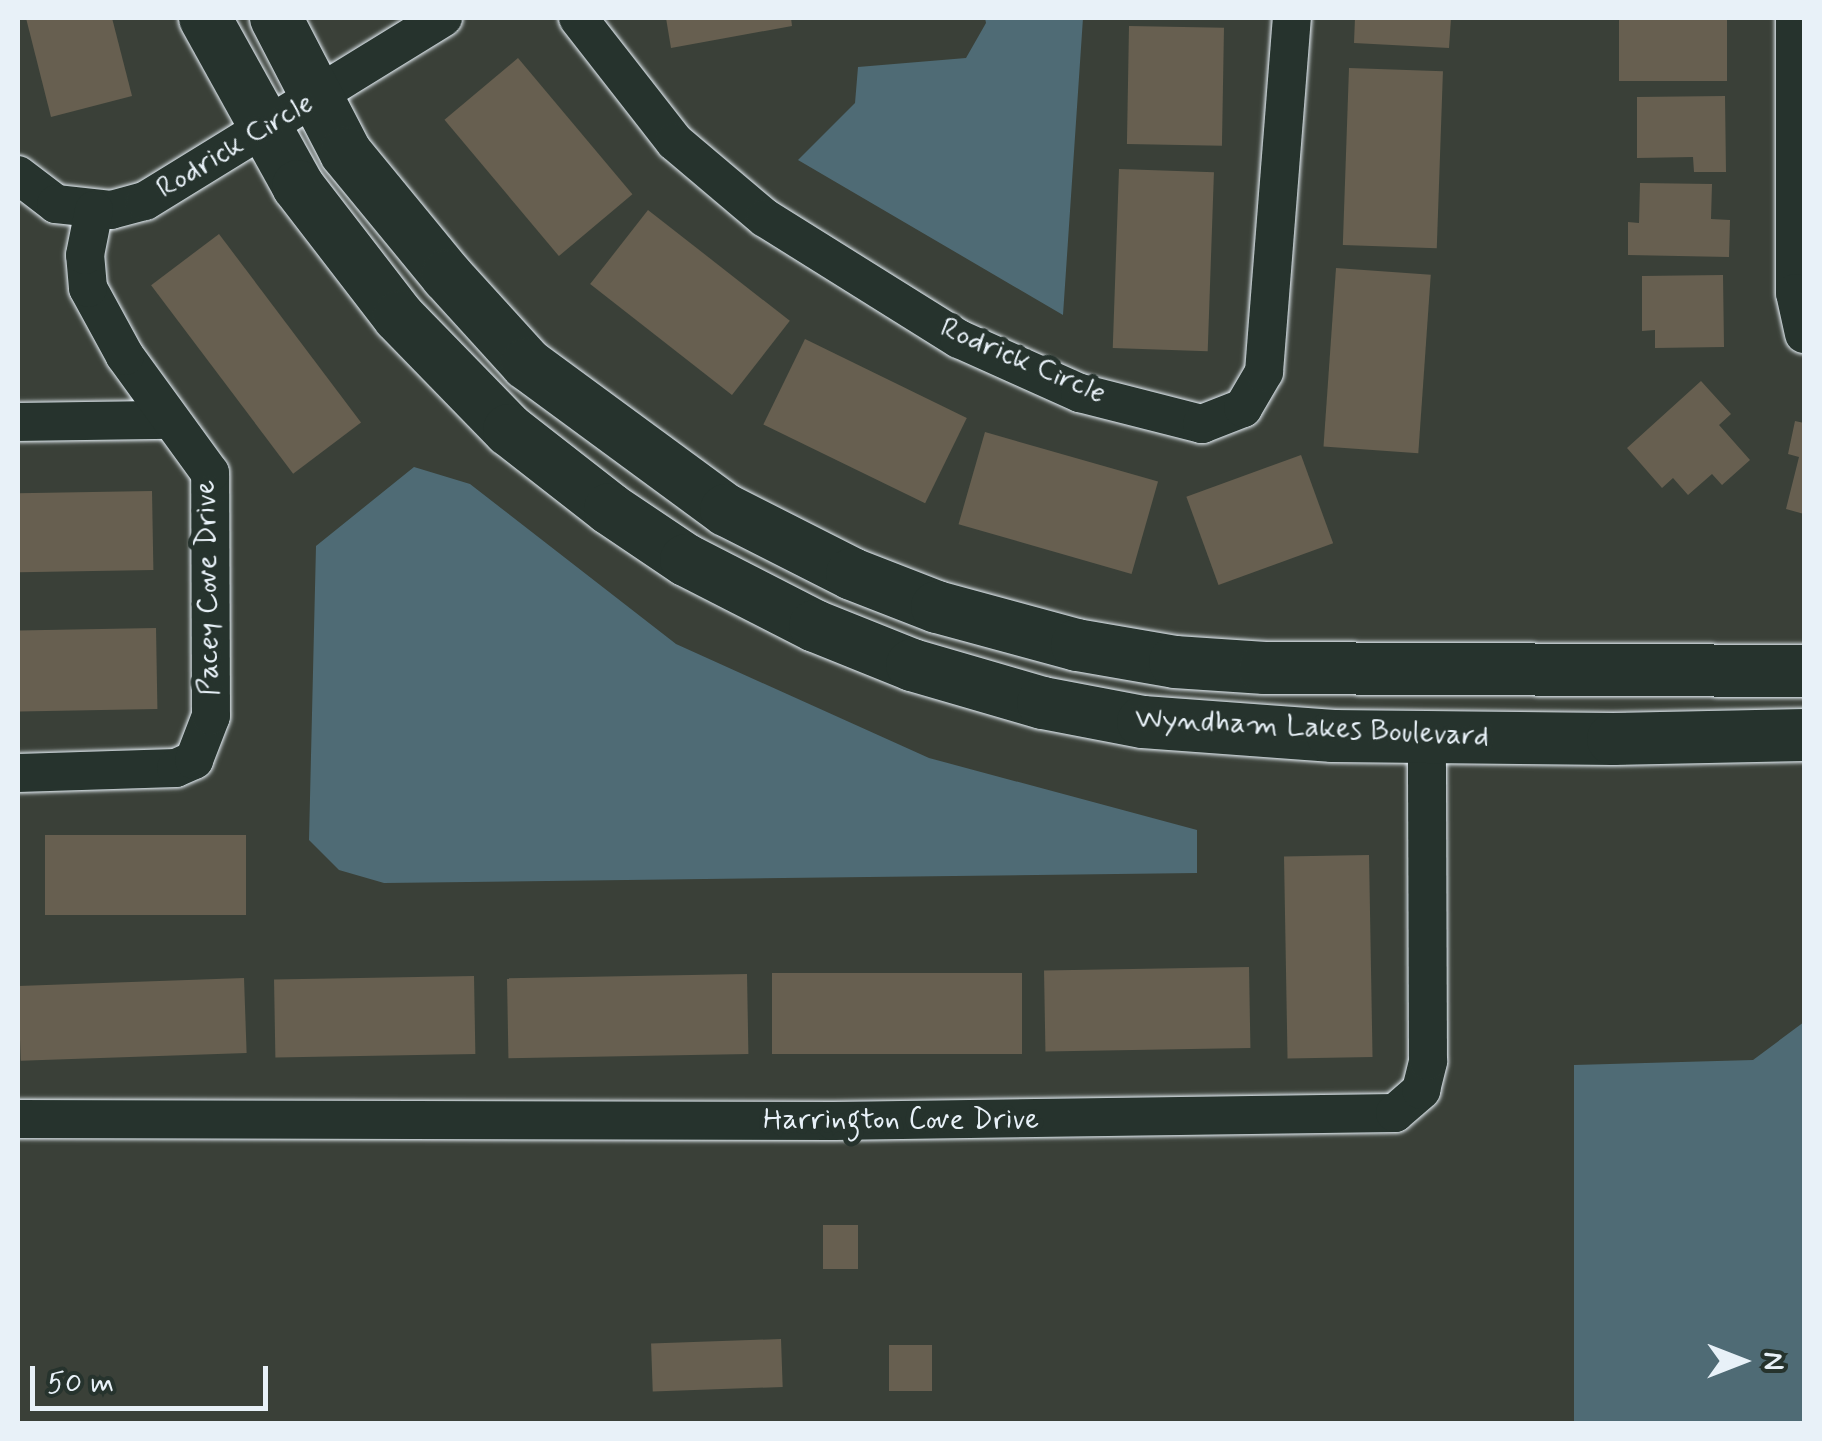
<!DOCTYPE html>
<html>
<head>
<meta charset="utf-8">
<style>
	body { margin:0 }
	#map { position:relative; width:1822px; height:1441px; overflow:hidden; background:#3a4038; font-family:Mynerve,sans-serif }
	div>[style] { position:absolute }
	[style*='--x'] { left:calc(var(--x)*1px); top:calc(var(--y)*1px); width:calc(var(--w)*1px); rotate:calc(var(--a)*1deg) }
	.water>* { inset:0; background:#4f6b75 }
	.building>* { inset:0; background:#675f50; transform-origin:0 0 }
	.roads { filter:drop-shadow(0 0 2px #e8f1f8) drop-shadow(0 0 2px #e8f1f8) }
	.street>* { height:38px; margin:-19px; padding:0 19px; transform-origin:19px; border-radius:19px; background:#26332d }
	.secondary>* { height:52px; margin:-26px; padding:0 26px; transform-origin:26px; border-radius:26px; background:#26332d }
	span { translate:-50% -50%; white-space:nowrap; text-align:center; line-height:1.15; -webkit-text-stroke:10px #26332d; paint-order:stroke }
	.street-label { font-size:30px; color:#e8f1f8 }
	.frame { position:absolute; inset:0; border:20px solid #e8f1f8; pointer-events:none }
	.north { position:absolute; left:1692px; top:1311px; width:100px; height:100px; -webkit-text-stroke:8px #26332d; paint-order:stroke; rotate:90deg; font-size:28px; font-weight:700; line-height:40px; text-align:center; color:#e8f1f8 }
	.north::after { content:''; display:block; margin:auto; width:35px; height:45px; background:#e8f1f8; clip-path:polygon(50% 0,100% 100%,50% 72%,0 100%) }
	.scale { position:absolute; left:30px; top:1366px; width:238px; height:45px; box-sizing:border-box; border:5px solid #e8f1f8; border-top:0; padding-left:12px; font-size:30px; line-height:35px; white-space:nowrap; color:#e8f1f8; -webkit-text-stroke:8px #26332d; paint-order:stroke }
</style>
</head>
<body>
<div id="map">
	<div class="water">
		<i style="clip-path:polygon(985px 18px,1083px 18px,1063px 315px,798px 160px,855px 103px,858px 67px,966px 58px,986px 23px)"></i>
		<i style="clip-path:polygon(414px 467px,470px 484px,676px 644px,929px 758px,1197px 830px,1197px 873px,384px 883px,339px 870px,309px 840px,316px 546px)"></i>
		<i style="clip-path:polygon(1804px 1022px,1804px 1423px,1574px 1423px,1574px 1065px,1753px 1060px)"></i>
	</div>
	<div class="building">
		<i style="clip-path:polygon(26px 18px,112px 18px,132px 96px,51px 117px)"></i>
		<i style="clip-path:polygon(666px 18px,791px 18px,792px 26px,671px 48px)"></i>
		<i style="clip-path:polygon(1355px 18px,1451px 18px,1449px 48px,1354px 43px)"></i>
		<i style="left:1619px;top:18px;width:108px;height:63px"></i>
		<i style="left:1129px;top:26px;width:95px;height:118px;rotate:1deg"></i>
		<i style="left:518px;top:58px;width:178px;height:96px;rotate:50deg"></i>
		<i style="left:1349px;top:68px;width:94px;height:177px;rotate:2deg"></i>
		<i style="clip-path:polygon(1725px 96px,1726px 172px,1694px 172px,1693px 157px,1637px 158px,1637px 97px)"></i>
		<i style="left:1119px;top:169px;width:95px;height:179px;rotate:2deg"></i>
		<i style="clip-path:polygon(1640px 183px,1712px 184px,1711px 219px,1730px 220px,1729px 257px,1628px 255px,1628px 222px,1639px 223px)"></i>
		<i style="left:648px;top:210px;width:180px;height:94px;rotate:38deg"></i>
		<i style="left:219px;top:234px;width:236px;height:85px;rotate:53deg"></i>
		<i style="left:1336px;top:268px;width:95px;height:179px;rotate:4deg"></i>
		<i style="clip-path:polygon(1723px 275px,1724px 347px,1655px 348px,1655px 330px,1642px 331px,1642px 276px)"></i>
		<i style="left:805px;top:339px;width:180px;height:95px;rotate:26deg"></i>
		<i style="clip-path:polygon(1701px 381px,1731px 414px,1719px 425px,1750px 460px,1722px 485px,1712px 474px,1688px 495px,1673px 478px,1662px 488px,1627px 448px)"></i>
		<i style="clip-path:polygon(1795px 421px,1804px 423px,1804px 514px,1786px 509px,1799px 457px,1788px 454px)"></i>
		<i style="left:985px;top:432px;width:180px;height:96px;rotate:16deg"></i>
		<i style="left:1301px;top:455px;width:94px;height:122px;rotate:70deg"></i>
		<i style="left:152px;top:491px;width:79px;height:134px;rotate:89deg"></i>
		<i style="left:156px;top:628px;width:81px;height:138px;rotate:89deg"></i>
		<i style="left:246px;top:835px;width:80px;height:201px;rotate:90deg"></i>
		<i style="left:1369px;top:855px;width:202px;height:85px;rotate:89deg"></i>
		<i style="left:1249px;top:967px;width:81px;height:205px;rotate:89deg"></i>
		<i style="left:1022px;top:973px;width:81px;height:250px;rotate:90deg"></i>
		<i style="left:747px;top:974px;width:80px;height:240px;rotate:89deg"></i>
		<i style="left:474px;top:976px;width:78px;height:200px;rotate:89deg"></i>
		<i style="left:244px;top:978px;width:75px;height:226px;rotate:88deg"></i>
		<i style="left:823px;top:1225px;width:35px;height:44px"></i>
		<i style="left:781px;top:1339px;width:48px;height:130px;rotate:88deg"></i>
		<i style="left:889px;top:1345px;width:43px;height:46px"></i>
	</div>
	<div class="roads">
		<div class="street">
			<i style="--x:578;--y:18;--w:157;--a:52"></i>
			<i style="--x:675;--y:142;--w:118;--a:40.2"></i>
			<i style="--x:765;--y:218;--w:229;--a:32"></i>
			<i style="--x:959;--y:339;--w:133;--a:24.1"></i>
			<i style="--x:1080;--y:393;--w:126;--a:14.3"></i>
			<i style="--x:1202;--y:424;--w:44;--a:-21.3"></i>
			<i style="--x:1243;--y:408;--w:42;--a:-59.7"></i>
			<i style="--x:1264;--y:372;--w:355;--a:-85.5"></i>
			<i style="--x:1795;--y:18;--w:275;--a:90"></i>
			<i style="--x:1795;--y:293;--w:42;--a:77.6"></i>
			<i style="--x:18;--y:175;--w:48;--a:37.3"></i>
			<i style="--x:56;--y:204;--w:55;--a:6.2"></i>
			<i style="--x:111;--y:210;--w:35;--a:-15"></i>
			<i style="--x:145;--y:201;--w:350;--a:-31.6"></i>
			<i style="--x:18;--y:422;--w:152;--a:-0.8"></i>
			<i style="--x:18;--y:773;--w:158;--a:-1.8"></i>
			<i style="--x:176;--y:768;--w:20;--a:-24"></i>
			<i style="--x:194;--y:760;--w:47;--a:-68.9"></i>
			<i style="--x:211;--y:716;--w:243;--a:-90.2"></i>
			<i style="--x:210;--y:473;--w:145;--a:-126"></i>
			<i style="--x:125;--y:356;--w:77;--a:-118.6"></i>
			<i style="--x:88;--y:288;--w:33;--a:-95"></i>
			<i style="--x:85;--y:255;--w:46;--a:-78.7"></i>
			<i style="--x:18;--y:1119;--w:816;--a:0.14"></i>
			<i style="--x:834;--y:1121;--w:561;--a:-0.82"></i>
			<i style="--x:1395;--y:1113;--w:35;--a:-41"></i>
			<i style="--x:1421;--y:1090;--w:30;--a:-76"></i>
			<i style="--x:1428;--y:1061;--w:324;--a:-90.2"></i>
		</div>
		<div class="secondary">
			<i style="--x:205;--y:18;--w:192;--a:61"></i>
			<i style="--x:298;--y:186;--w:165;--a:52.4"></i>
			<i style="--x:399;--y:317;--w:158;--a:45.8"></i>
			<i style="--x:509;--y:430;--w:128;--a:38"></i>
			<i style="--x:610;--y:509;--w:92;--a:33.9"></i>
			<i style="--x:686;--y:560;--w:145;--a:27.1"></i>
			<i style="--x:815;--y:626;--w:105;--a:21.9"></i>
			<i style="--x:912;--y:665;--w:136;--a:16.2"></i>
			<i style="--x:1043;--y:703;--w:102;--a:10.8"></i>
			<i style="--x:1143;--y:722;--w:191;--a:4.2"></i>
			<i style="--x:1333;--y:736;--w:280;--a:0.6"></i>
			<i style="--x:1613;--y:739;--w:191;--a:-1.2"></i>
			<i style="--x:276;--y:18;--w:152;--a:62.6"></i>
			<i style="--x:346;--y:153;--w:159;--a:50.6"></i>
			<i style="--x:447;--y:276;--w:119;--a:47.7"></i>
			<i style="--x:527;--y:364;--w:247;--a:36.3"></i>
			<i style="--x:726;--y:510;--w:141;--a:26.9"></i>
			<i style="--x:852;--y:574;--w:91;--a:21.2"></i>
			<i style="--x:937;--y:607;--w:145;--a:15.2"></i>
			<i style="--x:1077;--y:645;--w:99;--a:9.8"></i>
			<i style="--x:1175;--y:662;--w:90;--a:3.8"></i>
			<i style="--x:1265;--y:668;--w:539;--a:0.32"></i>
		</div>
	</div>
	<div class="street-label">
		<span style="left:235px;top:146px;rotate:-31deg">Rodrick Circle</span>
		<span style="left:1023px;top:361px;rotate:23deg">Rodrick Circle</span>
		<span style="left:208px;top:588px;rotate:-91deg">Pacey Cove Drive</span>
		<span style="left:1312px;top:728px;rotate:3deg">Wyndham Lakes Boulevard</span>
		<span style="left:901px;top:1120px">Harrington Cove Drive</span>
	</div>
	<div class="frame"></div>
	<div class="north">N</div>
	<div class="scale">50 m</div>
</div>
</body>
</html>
